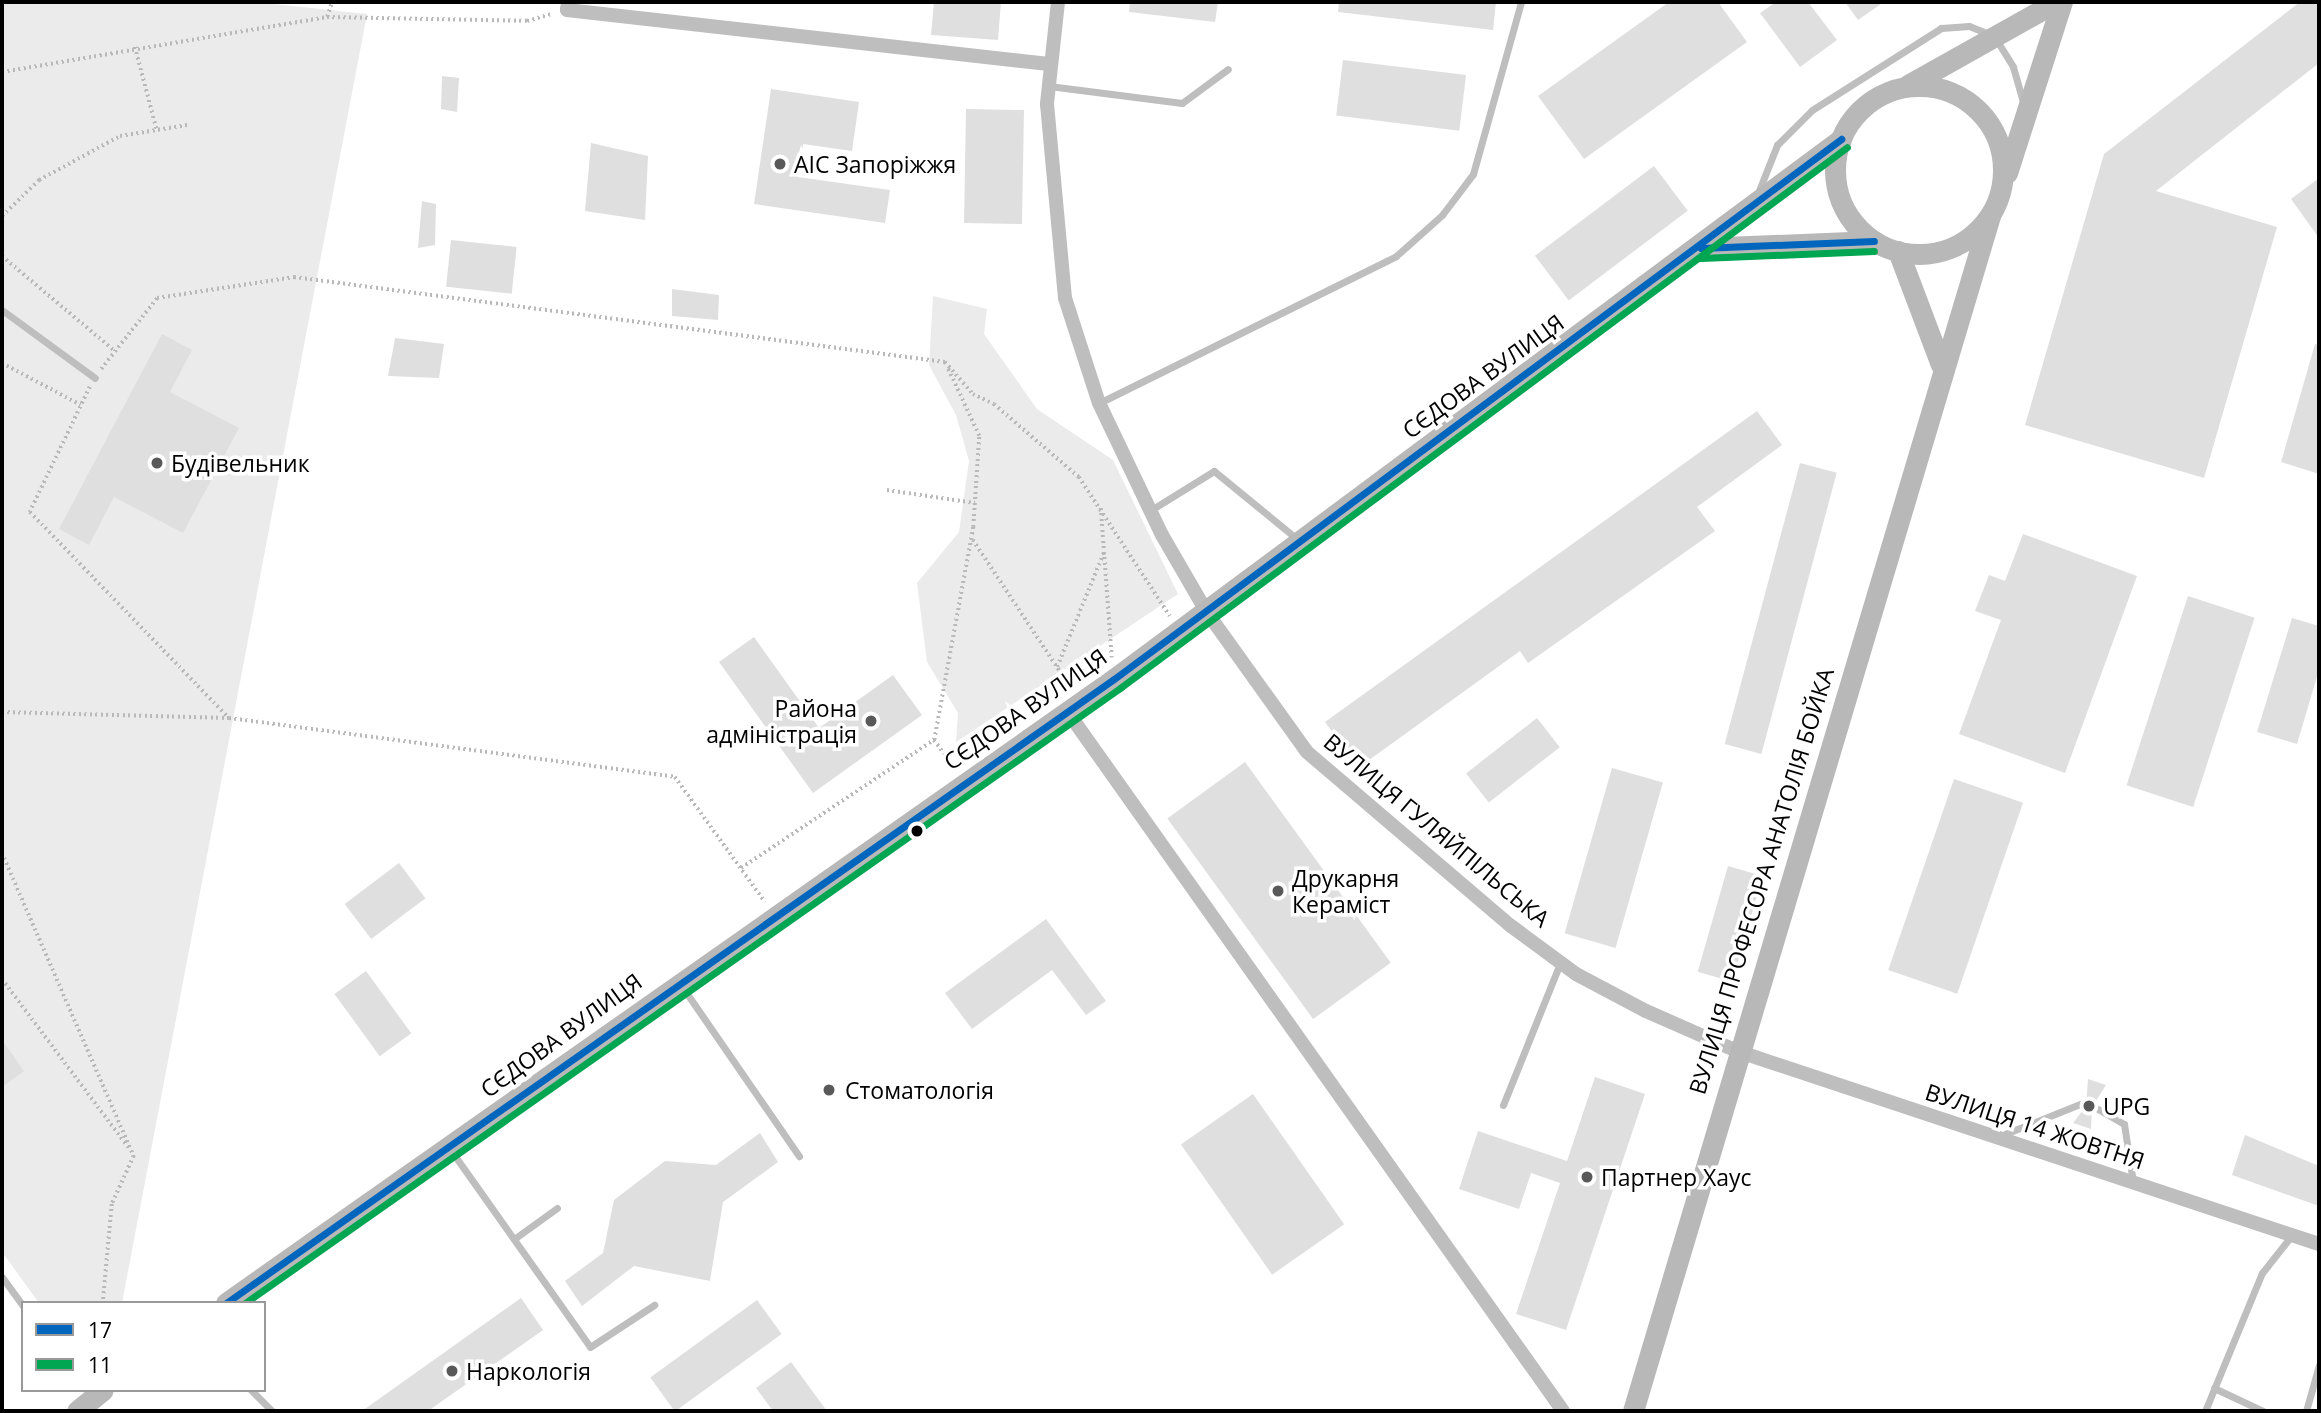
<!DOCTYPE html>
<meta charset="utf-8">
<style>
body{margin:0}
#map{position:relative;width:2321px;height:1413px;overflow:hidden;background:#fff;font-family:"Open Sans",sans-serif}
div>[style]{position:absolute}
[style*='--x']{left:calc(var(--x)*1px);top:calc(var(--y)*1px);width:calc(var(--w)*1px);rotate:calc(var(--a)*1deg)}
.green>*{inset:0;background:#ebebeb}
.building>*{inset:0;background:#dfdfdf;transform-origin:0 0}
.path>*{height:3.5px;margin-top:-1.75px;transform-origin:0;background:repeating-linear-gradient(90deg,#b9b9b9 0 2px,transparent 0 5.5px)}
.lane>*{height:7px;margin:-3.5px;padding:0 3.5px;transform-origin:3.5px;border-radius:3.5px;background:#bebebe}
.street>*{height:14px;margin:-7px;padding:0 7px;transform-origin:7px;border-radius:7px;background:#bebebe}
.secondary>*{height:21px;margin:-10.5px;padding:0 10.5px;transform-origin:10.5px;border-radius:10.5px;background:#b8b8b8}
.secondary>.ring{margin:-10.5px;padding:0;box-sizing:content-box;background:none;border:21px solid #b8b8b8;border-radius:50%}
.bus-1>*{height:7px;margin:-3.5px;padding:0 3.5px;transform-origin:3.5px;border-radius:3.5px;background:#0065bd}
.bus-2>*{height:7px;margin:-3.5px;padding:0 3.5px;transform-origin:3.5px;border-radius:3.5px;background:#00a651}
.dots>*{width:19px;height:19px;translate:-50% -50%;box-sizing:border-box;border:4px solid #fff;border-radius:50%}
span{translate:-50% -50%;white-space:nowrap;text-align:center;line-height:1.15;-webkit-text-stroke:7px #fff;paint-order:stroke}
.poi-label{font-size:23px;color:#000}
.left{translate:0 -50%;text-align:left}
.right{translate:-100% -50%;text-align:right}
.street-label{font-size:23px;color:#000}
.frame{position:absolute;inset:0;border:4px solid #000;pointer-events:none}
.legend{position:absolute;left:21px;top:1301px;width:245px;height:91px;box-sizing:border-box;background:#fff;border:2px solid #999;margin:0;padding:9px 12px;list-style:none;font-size:21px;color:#000}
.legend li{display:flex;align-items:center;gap:14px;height:35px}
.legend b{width:35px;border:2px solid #999}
</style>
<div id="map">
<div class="green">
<div style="clip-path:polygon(2px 2px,255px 2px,367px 14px,122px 1303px,39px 1303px,2px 1252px)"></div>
<div style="clip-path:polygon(933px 296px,987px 309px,984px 334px,1037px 409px,1113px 460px,1178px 594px,956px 742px,958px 713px,927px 662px,917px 583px,959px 532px,969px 461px,956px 415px,929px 365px)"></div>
</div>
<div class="building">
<div style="clip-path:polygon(934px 2px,1001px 2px,998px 40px,931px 35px)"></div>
<div style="clip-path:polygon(1130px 2px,1218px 2px,1215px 22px,1129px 12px)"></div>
<div style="clip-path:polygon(1339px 2px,1496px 2px,1493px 30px,1338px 12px)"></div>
<div style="clip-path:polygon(1669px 2px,1718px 2px,1747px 42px,1584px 159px,1538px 96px)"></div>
<div style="clip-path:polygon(1776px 2px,1808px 2px,1837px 40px,1800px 67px,1760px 13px)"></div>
<div style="clip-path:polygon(1845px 2px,1884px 2px,1858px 20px)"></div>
<div style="clip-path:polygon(2300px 2px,2319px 2px,2319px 63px,2156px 191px,2277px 227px,2204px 478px,2025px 425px,2104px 154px)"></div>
<div style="left:1343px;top:60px;width:124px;height:56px;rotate:7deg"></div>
<div style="clip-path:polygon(442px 76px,459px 78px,457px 112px,441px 109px)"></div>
<div style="clip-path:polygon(771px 89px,859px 102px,852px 151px,803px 144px,798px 177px,890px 190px,885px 223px,754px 204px)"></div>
<div style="left:966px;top:109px;width:58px;height:114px;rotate:1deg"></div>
<div style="clip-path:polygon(591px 143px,648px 156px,645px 220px,585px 211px)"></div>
<div style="left:1654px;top:166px;width:56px;height:149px;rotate:53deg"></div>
<div style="clip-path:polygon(2319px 178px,2319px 238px,2291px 199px)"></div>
<div style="clip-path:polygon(422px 201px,436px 204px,435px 245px,418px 248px)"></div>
<div style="left:451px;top:240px;width:66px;height:47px;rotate:6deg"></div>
<div style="clip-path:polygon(672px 289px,719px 295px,718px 320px,672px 316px)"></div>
<div style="clip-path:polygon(162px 334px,192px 350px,170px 392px,239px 428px,183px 533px,114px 497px,89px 545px,59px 529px)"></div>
<div style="clip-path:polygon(395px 338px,444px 344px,439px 378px,388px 376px)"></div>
<div style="clip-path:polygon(2315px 344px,2319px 345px,2319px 474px,2281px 462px)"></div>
<div style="clip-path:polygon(1757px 411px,1782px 445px,1697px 507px,1715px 531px,1528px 663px,1520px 651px,1358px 768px,1325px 722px)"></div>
<div style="left:1800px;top:463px;width:38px;height:291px;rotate:15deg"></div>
<div style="clip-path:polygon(2023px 534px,2137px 576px,2065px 773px,1959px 734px,2001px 620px,1975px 611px,1989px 575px,2005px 581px)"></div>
<div style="left:2188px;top:596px;width:70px;height:199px;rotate:18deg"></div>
<div style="clip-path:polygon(2292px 618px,2319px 626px,2319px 670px,2297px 744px,2257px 732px)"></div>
<div style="clip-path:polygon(754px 637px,819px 728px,893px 675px,922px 715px,813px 793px,719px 662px)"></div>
<div style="left:1537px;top:718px;width:37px;height:90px;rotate:52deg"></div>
<div style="left:1245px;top:762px;width:248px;height:96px;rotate:54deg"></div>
<div style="left:1612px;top:768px;width:53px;height:172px;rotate:16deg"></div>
<div style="left:1954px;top:779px;width:73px;height:202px;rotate:19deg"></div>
<div style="left:399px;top:863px;width:44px;height:68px;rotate:53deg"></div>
<div style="left:1728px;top:866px;width:36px;height:110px;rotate:16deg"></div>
<div style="clip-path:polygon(1046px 919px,1106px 1001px,1086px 1015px,1052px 970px,972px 1029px,945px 993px)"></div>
<div style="left:366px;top:971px;width:77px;height:39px;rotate:54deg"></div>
<div style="clip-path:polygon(2px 1040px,24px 1071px,2px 1087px)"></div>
<div style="clip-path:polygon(1595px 1077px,1645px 1094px,1566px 1330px,1516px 1314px,1560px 1183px,1531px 1173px,1519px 1209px,1459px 1189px,1478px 1131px,1567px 1161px)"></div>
<div style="clip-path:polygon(2088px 1079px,2106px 1085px,2092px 1107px,2091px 1129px,2073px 1123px,2086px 1106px)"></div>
<div style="left:1253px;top:1094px;width:159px;height:88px;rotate:55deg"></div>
<div style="clip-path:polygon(760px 1133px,778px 1162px,723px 1202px,710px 1281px,634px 1266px,582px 1306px,565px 1281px,603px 1253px,614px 1200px,665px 1161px,716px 1165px)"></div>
<div style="clip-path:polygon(2245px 1135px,2319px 1166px,2319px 1206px,2232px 1175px)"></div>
<div style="clip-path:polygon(521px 1298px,543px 1330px,428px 1411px,362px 1411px)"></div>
<div style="left:757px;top:1300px;width:42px;height:132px;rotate:54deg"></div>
<div style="clip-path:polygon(791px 1362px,827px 1411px,773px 1411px,756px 1388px)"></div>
</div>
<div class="path">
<div style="--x:327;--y:17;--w:200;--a:1.1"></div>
<div style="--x:527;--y:21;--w:26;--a:-16"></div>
<div style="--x:135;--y:47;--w:86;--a:75.2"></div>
<div style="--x:2;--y:72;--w:330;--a:-9.6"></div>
<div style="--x:327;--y:17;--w:16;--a:-72"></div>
<div style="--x:2;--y:216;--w:52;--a:-44.2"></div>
<div style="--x:39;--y:180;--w:92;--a:-28.5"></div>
<div style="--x:120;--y:136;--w:68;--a:-9.3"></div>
<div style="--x:2;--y:256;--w:148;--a:40.1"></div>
<div style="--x:2;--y:363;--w:89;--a:28"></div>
<div style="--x:101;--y:369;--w:90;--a:-51.7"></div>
<div style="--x:157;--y:298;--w:139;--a:-8.7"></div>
<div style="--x:294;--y:277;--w:657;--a:7.44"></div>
<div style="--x:945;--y:362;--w:43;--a:48.8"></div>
<div style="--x:973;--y:394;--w:23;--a:25"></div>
<div style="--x:994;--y:404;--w:112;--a:40.7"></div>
<div style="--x:1079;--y:477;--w:166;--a:56.8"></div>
<div style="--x:90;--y:387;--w:139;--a:115.6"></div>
<div style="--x:30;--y:512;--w:286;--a:46"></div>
<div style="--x:887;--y:490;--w:89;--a:8.4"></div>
<div style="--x:1101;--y:508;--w:150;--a:85.8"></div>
<div style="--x:973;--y:540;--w:178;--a:56.5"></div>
<div style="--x:1057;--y:667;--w:124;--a:-67.8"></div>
<div style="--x:2;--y:712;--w:227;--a:1.5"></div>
<div style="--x:229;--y:718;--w:450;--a:7.5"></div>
<div style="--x:675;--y:777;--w:154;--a:54.2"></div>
<div style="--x:934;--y:740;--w:36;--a:53"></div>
<div style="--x:2;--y:853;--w:331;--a:66.5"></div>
<div style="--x:134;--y:1156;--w:53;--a:114.6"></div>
<div style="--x:112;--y:1204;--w:99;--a:95.2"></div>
<div style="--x:741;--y:868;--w:232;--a:-33.6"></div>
<div style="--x:934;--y:740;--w:217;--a:-79.6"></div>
<div style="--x:973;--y:527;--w:91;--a:-86.2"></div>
<div style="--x:979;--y:436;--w:76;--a:-114.9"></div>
<div style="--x:2;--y:979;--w:211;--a:53.1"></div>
</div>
<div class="lane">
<div style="--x:1049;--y:86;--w:134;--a:7.3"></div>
<div style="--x:1182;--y:103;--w:57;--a:-36.5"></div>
<div style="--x:1758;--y:193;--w:52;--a:-68.4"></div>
<div style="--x:1777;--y:145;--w:49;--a:-45"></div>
<div style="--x:1812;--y:110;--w:153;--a:-32.4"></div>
<div style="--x:1941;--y:28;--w:28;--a:-4"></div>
<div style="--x:1969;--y:26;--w:27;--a:22"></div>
<div style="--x:1994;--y:36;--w:36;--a:58"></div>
<div style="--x:2013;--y:67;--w:37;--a:74"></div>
<div style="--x:2;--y:310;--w:115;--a:36.2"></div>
<div style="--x:1099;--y:403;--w:331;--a:-26.3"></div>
<div style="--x:1396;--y:256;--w:62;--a:-41.7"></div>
<div style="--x:1442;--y:215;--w:51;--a:-52.9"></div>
<div style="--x:1473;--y:174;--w:179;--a:-74.4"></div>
<div style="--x:1151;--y:510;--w:74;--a:-31.8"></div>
<div style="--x:1214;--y:471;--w:106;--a:39.3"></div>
<div style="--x:681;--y:985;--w:208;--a:55.4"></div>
<div style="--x:1503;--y:1105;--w:153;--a:-68.1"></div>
<div style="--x:2098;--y:1109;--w:30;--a:30"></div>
<div style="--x:2124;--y:1124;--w:59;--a:81.2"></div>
<div style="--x:2000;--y:1136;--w:86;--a:-21.8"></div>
<div style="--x:450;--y:1149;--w:242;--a:54.7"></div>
<div style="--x:590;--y:1347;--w:77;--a:-33.3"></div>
<div style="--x:514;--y:1239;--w:53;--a:-35.8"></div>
<div style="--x:2;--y:1277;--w:36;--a:54"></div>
<div style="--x:2214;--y:1388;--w:54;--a:25.1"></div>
<div style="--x:251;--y:1390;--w:30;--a:45"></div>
<div style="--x:2205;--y:1411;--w:149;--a:-67.6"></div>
<div style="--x:2262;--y:1273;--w:48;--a:-51.7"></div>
<div style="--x:2306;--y:1411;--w:48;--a:-74.2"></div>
</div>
<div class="street">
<div style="--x:568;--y:2;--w:8;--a:97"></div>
<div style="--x:567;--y:10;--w:487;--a:6.4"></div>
<div style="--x:1058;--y:2;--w:103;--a:96.2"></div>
<div style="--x:1047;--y:104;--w:195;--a:84.7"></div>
<div style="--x:1065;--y:298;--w:110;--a:72.1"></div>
<div style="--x:1099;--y:403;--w:146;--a:64.5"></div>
<div style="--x:1162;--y:535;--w:88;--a:59.9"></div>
<div style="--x:1206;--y:611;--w:173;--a:54.4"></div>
<div style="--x:1307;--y:752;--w:268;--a:40.5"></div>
<div style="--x:1511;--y:926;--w:81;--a:36.4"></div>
<div style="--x:1576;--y:974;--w:79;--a:27.9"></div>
<div style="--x:1646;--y:1011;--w:99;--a:23.7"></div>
<div style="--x:1737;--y:1051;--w:613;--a:18.35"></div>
<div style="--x:1067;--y:711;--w:858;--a:54.68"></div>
</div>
<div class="secondary">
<div style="--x:1908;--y:85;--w:170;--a:-29.3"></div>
<div class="ring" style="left:1835px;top:86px;width:147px;height:147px"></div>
<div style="--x:2007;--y:173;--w:180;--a:-72.2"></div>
<div style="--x:1701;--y:248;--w:173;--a:-2.3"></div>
<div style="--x:1898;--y:251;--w:122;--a:69.3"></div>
<div style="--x:226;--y:1303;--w:1085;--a:-35.1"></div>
<div style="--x:1114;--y:679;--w:906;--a:-36.6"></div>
<div style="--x:77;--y:1411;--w:33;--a:-39"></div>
<div style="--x:1633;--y:1411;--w:1247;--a:-73.37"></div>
</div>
<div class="bus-1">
<div style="--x:1701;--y:248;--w:173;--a:-2.3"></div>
<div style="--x:226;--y:1303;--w:1085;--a:-35.1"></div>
<div style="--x:1114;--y:679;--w:906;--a:-36.6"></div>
</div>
<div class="bus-2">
<div style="--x:1701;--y:258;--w:173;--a:-2.3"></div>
<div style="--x:245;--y:1303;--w:1070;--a:-35.1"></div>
<div style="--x:1120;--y:688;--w:906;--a:-36.65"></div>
</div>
<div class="dots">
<div style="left:780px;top:164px;background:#595959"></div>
<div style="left:157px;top:463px;background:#595959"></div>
<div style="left:871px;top:721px;background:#595959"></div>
<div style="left:917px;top:831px;background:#000"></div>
<div style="left:1278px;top:891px;background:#595959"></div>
<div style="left:829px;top:1090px;background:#595959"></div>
<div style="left:2089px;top:1106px;background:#595959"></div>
<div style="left:1587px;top:1177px;background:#595959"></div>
<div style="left:452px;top:1371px;background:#595959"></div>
</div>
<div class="poi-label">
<span class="left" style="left:794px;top:164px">АІС Запоріжжя</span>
<span class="left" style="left:171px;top:463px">Будівельник</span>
<span class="right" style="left:857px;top:721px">Района<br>адміністрація</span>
<span class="left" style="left:1292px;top:891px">Друкарня<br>Кераміст</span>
<span class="left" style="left:845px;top:1090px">Стоматологія</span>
<span class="left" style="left:2103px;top:1106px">UPG</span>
<span class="left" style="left:1601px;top:1177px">Партнер Хаус</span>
<span class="left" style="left:466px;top:1371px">Наркологія</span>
</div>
<div class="street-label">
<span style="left:1483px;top:376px;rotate:-36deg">СЄДОВА ВУЛИЦЯ</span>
<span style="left:1025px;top:709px;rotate:-35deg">СЄДОВА ВУЛИЦЯ</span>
<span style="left:1437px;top:830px;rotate:40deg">ВУЛИЦЯ ГУЛЯЙПІЛЬСЬКА</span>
<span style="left:1761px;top:881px;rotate:-73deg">ВУЛИЦЯ ПРОФЕСОРА АНАТОЛІЯ БОЙКА</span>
<span style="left:561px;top:1035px;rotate:-36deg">СЄДОВА ВУЛИЦЯ</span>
<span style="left:2035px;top:1126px;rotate:18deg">ВУЛИЦЯ 14 ЖОВТНЯ</span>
</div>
<div class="frame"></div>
<ul class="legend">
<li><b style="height:9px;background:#0065bd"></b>17</li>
<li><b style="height:9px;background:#00a651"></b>11</li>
</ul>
</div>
